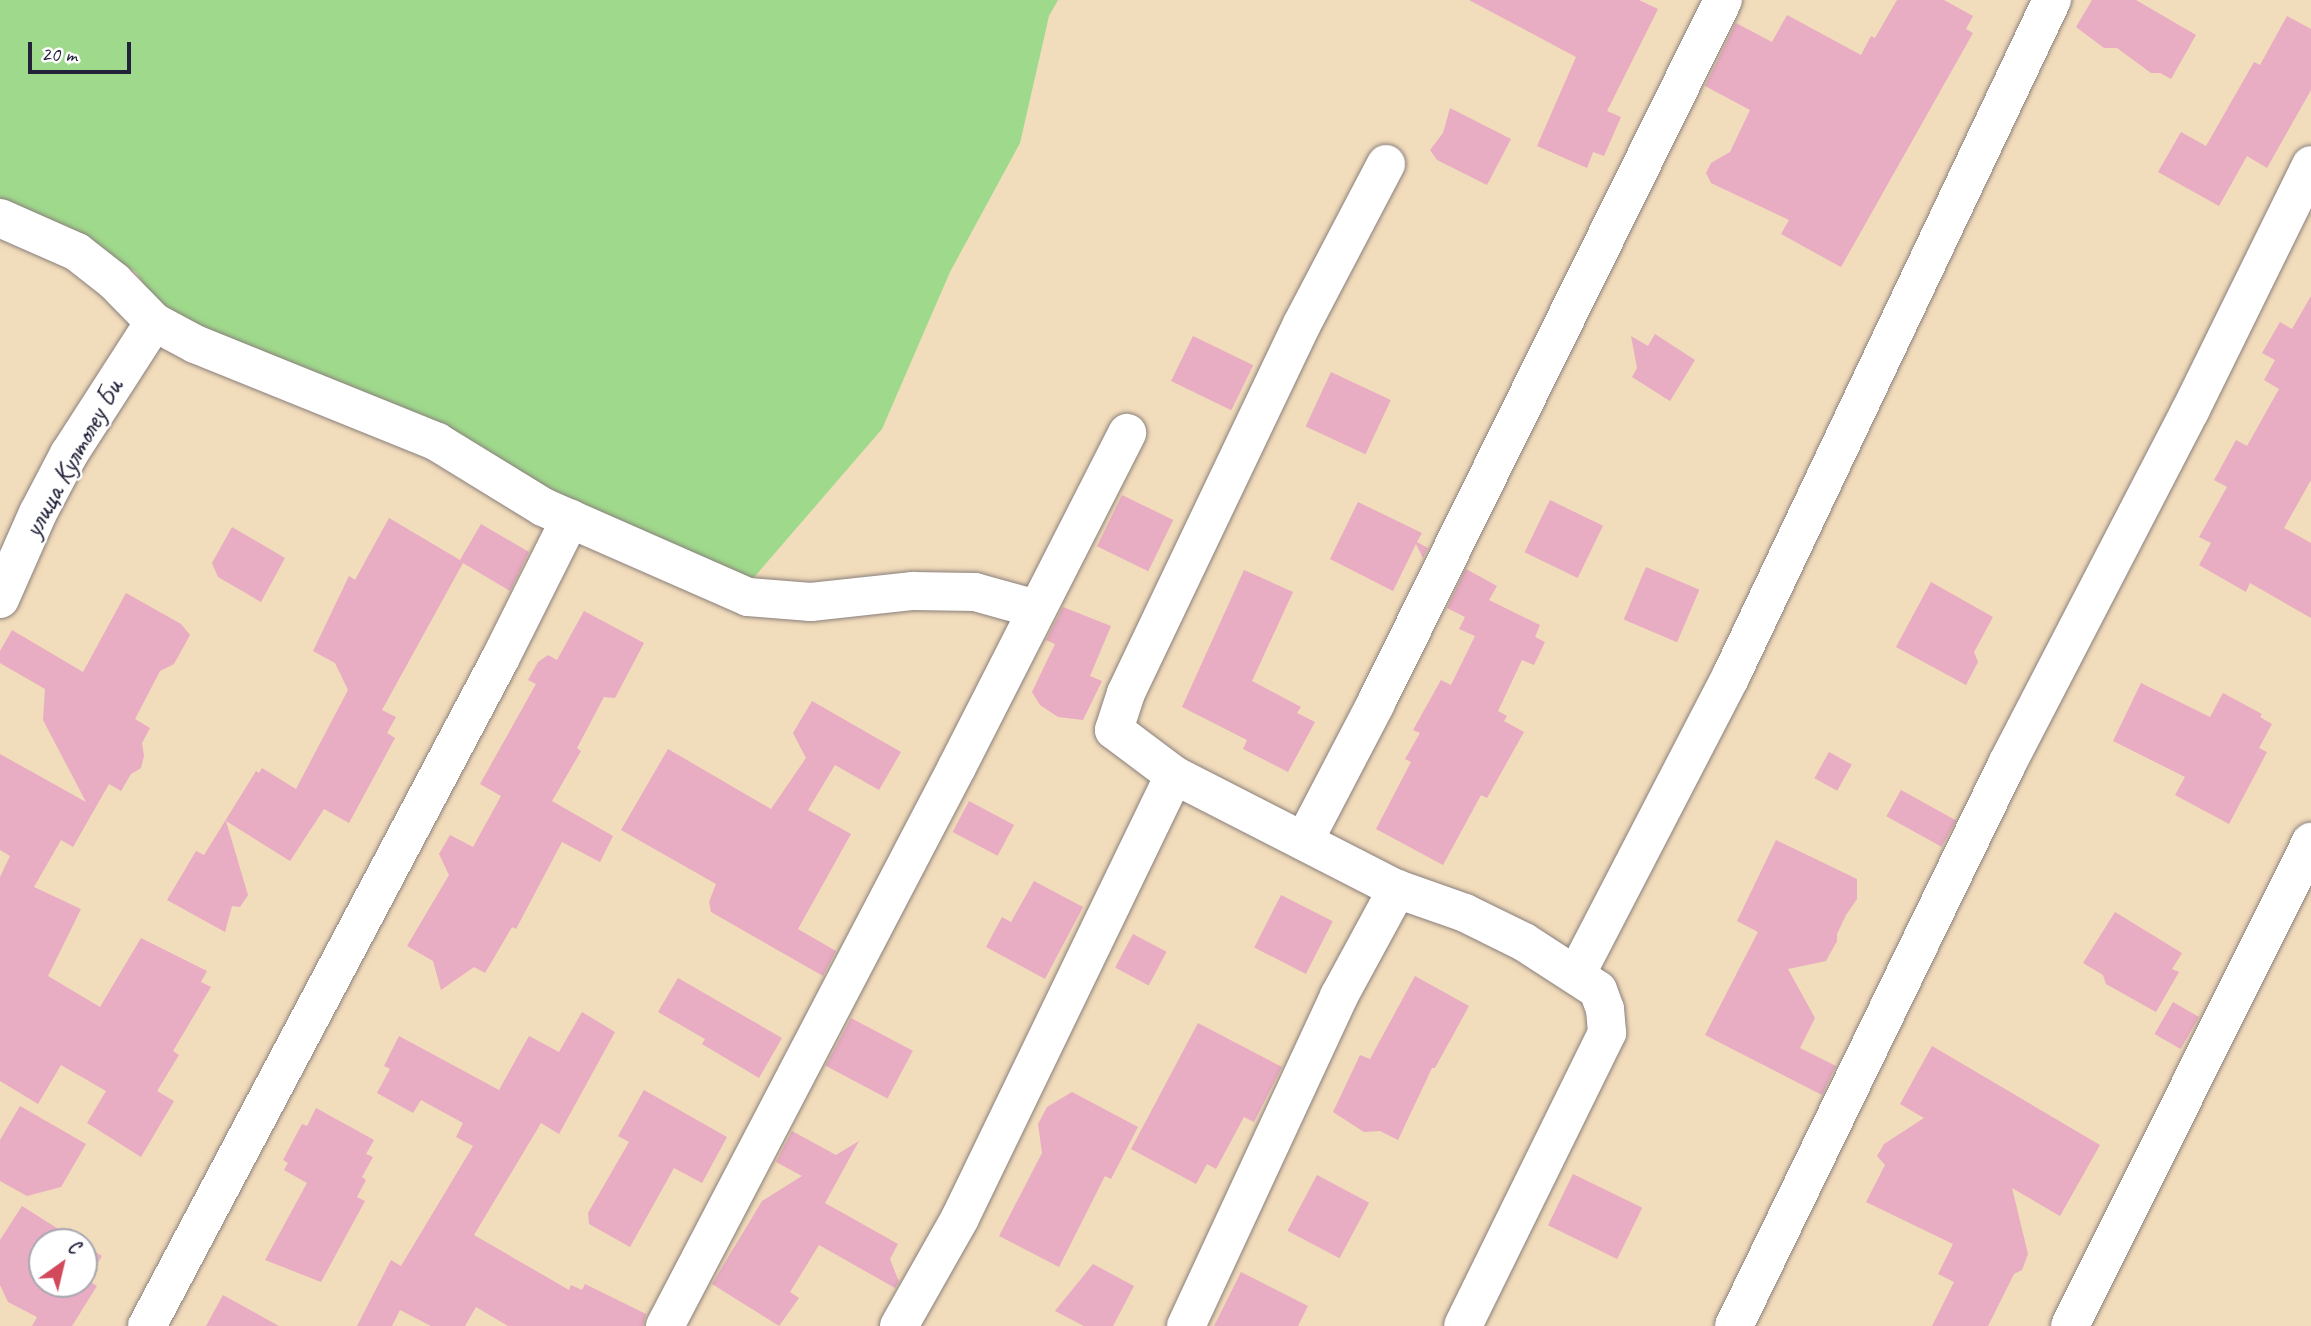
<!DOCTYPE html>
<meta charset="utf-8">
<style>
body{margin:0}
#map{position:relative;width:2311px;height:1326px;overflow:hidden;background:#f1dcbb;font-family:Caveat,sans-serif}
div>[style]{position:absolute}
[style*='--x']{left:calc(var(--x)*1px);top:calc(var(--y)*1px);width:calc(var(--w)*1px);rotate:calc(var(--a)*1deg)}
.green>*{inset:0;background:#9fd98c}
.building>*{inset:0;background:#e8acc3;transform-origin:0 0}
.roads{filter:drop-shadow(0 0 2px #8a7f7b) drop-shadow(0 0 2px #8a7f7b)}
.minor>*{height:38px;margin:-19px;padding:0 19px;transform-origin:19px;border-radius:19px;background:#fff}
span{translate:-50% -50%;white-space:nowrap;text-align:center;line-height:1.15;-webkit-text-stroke:5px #fff;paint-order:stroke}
.street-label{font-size:28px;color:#22223b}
.north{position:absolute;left:28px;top:1228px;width:70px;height:70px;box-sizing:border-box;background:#fff;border:2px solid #a7a7b1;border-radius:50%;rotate:34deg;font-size:19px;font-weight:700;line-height:28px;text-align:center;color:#22223b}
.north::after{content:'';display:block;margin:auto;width:24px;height:32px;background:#d1495b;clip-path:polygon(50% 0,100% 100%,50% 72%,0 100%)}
.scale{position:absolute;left:28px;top:42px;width:103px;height:32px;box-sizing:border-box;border:4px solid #22223b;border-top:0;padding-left:9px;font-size:21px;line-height:24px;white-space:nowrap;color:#22223b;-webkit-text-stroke:5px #fff;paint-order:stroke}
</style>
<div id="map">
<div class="green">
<div style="clip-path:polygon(0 0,1058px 0,1049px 16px,1020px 143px,950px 272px,882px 429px,750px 582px,171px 326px,136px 272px,55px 224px,0 208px)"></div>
</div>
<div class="building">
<div style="clip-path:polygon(1469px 0,1639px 0,1658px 9px,1607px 111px,1621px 117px,1604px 156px,1593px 152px,1587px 168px,1537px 146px,1576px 57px)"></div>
<div style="clip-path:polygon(1897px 0,1944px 0,1973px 16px,1966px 29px,1973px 33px,1841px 267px,1781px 234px,1789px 220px,1711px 183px,1706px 173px,1711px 163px,1730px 152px,1750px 110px,1705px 86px,1736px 23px,1772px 42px,1787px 15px,1861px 55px,1871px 36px,1875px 38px)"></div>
<div style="clip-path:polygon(2092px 0,2136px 0,2196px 35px,2171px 79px,2160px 73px,2151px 73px,2117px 48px,2104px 48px,2076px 27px)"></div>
<div style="clip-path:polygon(2287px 16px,2311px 29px,2311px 90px,2267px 168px,2247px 156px,2219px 206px,2158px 172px,2181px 132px,2206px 146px,2254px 62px,2260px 65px)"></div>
<div style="clip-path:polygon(1450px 108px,1511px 139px,1487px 185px,1437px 160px,1430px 150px,1443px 133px)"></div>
<div style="clip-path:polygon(2311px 296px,2311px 480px,2284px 528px,2311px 543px,2311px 618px,2250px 583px,2246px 592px,2199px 565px,2211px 543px,2199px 537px,2227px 487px,2214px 480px,2236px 440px,2247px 446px,2279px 389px,2264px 380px,2275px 360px,2262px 353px,2280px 322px,2292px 329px)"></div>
<div style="clip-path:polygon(1655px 334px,1695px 360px,1670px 401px,1632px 377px,1637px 368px,1631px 336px,1648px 346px)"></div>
<div style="left:1193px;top:336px;width:67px;height:50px;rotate:26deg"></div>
<div style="left:1331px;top:372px;width:66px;height:60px;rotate:25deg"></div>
<div style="left:1122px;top:495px;width:57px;height:57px;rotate:26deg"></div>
<div style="left:1550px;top:500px;width:59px;height:58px;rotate:26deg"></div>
<div style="clip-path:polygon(1358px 502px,1422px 533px,1417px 542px,1428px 548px,1423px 558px,1416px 544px,1393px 591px,1330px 559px)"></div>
<div style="clip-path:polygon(389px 518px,460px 560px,481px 524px,529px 552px,510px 591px,463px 563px,382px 710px,396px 717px,387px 733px,395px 738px,349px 823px,324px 809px,290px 861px,226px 821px,248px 895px,240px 907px,232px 906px,225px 932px,167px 900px,196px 851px,204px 855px,256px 771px,259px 773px,262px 768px,296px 789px,348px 690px,335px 663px,313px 651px,349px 576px,355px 580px)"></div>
<div style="clip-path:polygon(232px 527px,285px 558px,261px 602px,218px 577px,212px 563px)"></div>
<div style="left:1646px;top:567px;width:58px;height:57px;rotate:23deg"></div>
<div style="clip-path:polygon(1466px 569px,1497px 586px,1489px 600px,1540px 625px,1535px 637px,1545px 642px,1534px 665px,1522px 660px,1498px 711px,1507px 716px,1504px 721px,1524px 732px,1487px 798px,1481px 795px,1443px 865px,1376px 829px,1411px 762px,1405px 759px,1420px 733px,1413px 730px,1441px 680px,1451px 685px,1475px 636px,1459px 629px,1465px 617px,1447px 608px)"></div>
<div style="clip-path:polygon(1244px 570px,1293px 592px,1252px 681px,1301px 707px,1297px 713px,1315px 722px,1288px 772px,1243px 749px,1247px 740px,1182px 707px)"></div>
<div style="clip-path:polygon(1931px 582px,1993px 617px,1974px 652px,1978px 662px,1966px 685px,1896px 647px)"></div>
<div style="clip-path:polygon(126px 593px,181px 624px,190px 635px,174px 664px,160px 671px,135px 719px,150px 728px,142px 743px,144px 756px,141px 768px,131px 774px,121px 791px,109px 784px,73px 847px,61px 840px,34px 887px,81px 909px,48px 976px,100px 1007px,141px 938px,207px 971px,201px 982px,211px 987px,173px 1051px,179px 1055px,157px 1091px,174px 1101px,141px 1157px,87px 1123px,106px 1091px,61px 1065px,38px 1104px,0 1081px,0 877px,10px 856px,0 850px,0 754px,86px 802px,43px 720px,45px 689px,0 663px,0 651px,12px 630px,83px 672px)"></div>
<div style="clip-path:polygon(1063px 607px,1111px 626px,1090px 676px,1102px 681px,1083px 720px,1058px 717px,1040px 705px,1032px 692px,1055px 644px,1046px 640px)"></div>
<div style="clip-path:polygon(584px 611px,644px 643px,615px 698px,604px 697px,577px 748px,581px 751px,552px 801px,613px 836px,600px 862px,562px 842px,516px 929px,512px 927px,485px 973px,474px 967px,441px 990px,433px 961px,407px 946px,449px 875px,439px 854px,450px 835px,473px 847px,501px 796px,480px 784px,536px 684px,528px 680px,538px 662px,548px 655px,557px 660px)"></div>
<div style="clip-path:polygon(2141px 683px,2210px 717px,2223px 693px,2262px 714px,2260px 717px,2272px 724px,2259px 748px,2267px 752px,2229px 824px,2175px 795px,2185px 777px,2113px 741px)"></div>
<div style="clip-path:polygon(812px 701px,901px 752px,879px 790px,835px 765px,808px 810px,851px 834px,798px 929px,836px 951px,823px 976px,711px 912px,709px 902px,716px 884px,621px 830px,668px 749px,771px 809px,806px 758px,793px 733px)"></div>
<div style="left:1829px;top:752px;width:26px;height:30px;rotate:29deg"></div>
<div style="left:1901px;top:790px;width:63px;height:30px;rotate:29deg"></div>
<div style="left:969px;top:801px;width:51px;height:35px;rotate:28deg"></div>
<div style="clip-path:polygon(1776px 840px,1857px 879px,1857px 899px,1846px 915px,1837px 934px,1837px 941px,1826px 961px,1788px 969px,1815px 1018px,1800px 1048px,1836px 1066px,1822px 1095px,1705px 1035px,1758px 932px,1737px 921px)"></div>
<div style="clip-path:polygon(1034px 881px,1083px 907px,1045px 979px,986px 947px,1002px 917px,1011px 922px)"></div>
<div style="left:1281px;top:895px;width:58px;height:59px;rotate:27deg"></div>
<div style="clip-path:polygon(2115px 912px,2182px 953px,2172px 969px,2179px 972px,2156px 1012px,2106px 984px,2103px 975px,2083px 963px)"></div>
<div style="left:1133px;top:934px;width:38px;height:38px;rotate:28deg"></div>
<div style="clip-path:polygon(1415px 976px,1469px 1006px,1435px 1068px,1432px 1068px,1398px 1140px,1380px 1131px,1364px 1132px,1333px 1112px,1360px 1055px,1370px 1059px)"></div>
<div style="clip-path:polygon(678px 978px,782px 1038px,759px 1078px,702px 1044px,705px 1039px,658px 1012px)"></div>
<div style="left:2173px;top:1002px;width:30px;height:37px;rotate:30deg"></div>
<div style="clip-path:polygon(582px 1012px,615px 1032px,559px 1134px,541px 1123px,474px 1235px,569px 1290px,571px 1285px,582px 1290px,585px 1284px,646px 1314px,643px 1326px,508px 1326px,476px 1307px,465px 1326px,431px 1326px,400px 1310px,392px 1326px,357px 1326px,391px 1260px,401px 1266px,473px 1146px,456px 1137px,463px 1123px,421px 1100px,413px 1113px,377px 1093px,390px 1069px,384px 1066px,399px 1036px,499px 1090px,529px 1036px,559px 1052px)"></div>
<div style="left:851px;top:1018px;width:70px;height:54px;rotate:28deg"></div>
<div style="clip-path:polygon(1198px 1023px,1282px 1067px,1254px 1122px,1244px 1117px,1216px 1169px,1207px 1164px,1196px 1184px,1131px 1149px)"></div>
<div style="clip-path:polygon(1932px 1046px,2100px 1145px,2060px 1216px,2012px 1188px,2028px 1254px,2022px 1270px,2014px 1274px,1988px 1326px,1932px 1326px,1954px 1282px,1938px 1274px,1953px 1244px,1866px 1202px,1885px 1165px,1877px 1156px,1884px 1144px,1924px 1118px,1900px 1104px)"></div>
<div style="clip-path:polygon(644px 1090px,727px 1137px,702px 1183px,674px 1168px,630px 1247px,589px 1224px,588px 1213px,629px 1142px,618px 1136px)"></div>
<div style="clip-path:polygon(1072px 1092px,1138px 1127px,1111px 1179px,1105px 1176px,1059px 1267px,999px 1236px,1042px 1153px,1038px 1124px,1047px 1107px)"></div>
<div style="clip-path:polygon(20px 1106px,86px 1144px,61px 1187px,27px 1196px,0 1181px,0 1140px)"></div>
<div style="clip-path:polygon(316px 1108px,374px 1140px,366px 1154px,373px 1157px,362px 1177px,366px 1180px,357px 1197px,365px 1201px,321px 1282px,265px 1260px,307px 1183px,284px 1170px,288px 1163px,283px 1160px,302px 1124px,307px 1126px)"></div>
<div style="clip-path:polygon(792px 1131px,836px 1155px,859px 1141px,825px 1203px,898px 1244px,890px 1259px,899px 1282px,895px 1288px,819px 1245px,790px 1292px,799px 1298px,779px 1326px,712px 1284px,762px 1201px,802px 1176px,776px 1162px)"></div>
<div style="left:1573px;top:1174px;width:77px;height:57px;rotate:26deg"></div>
<div style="left:1317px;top:1175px;width:59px;height:63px;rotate:28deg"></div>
<div style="clip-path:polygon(22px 1206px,79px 1242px,42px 1242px,42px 1284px,84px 1284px,84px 1245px,102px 1256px,87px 1280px,97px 1286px,72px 1326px,32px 1326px,37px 1317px,8px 1302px,0 1285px,0 1240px)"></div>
<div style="clip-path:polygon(1093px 1264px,1134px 1286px,1113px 1326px,1084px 1326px,1055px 1311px)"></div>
<div style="clip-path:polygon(1241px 1272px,1308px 1306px,1298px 1326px,1214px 1326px)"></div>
<div style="clip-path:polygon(223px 1295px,279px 1326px,206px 1326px)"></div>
</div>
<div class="roads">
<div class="minor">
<div style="--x:1386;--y:164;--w:181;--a:117.7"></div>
<div style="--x:1302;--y:324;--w:409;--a:115.5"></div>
<div style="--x:1126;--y:693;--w:39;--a:108"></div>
<div style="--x:1114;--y:730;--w:75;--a:36.9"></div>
<div style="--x:1174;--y:775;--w:250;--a:27.1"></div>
<div style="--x:1397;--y:889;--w:72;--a:19.4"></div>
<div style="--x:1465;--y:913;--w:66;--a:26.2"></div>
<div style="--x:1524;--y:942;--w:88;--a:33"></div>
<div style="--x:1598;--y:990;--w:20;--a:70"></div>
<div style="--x:1605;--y:1009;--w:24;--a:85"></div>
<div style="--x:1607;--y:1033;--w:326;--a:116.2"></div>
<div style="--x:0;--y:218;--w:84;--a:23.8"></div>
<div style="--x:77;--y:252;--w:47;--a:38.1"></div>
<div style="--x:114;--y:281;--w:57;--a:45.7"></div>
<div style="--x:154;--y:322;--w:47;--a:28.2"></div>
<div style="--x:195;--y:344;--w:261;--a:22"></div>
<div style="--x:437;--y:442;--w:124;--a:31.5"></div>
<div style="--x:543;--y:507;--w:224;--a:23.7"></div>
<div style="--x:748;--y:597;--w:63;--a:4.5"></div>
<div style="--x:811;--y:602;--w:103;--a:-6.2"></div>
<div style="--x:913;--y:591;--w:62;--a:0.9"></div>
<div style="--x:975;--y:592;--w:63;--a:15.6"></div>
<div style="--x:0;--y:599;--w:94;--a:-66.2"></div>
<div style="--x:38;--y:513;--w:67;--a:-62.3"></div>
<div style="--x:69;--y:454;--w:157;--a:-57.2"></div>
<div style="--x:1304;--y:841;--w:156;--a:-62.4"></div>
<div style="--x:1376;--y:703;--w:784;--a:-63.73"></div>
<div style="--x:1576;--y:975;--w:335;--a:-62.6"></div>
<div style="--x:1730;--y:678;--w:751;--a:-64.6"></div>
<div style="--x:147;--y:1326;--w:755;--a:-62.11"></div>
<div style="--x:500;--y:659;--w:157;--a:-63.4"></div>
<div style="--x:665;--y:1326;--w:631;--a:-62.42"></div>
<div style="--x:957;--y:767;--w:375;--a:-63"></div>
<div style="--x:899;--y:1326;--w:124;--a:-60.5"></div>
<div style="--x:960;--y:1218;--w:492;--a:-64.2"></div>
<div style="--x:1186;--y:1326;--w:364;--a:-65.1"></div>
<div style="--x:1339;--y:996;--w:122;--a:-61.5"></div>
<div style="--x:1734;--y:1326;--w:625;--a:-64.09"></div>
<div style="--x:2007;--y:764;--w:398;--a:-62.6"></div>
<div style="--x:2190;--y:411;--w:274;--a:-63.8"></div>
<div style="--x:2070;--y:1326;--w:541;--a:-63.53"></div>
</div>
</div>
<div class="street-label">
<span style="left:73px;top:458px;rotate:-61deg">улица Култолеу Би</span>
</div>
<div class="north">С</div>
<div class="scale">20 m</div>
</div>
